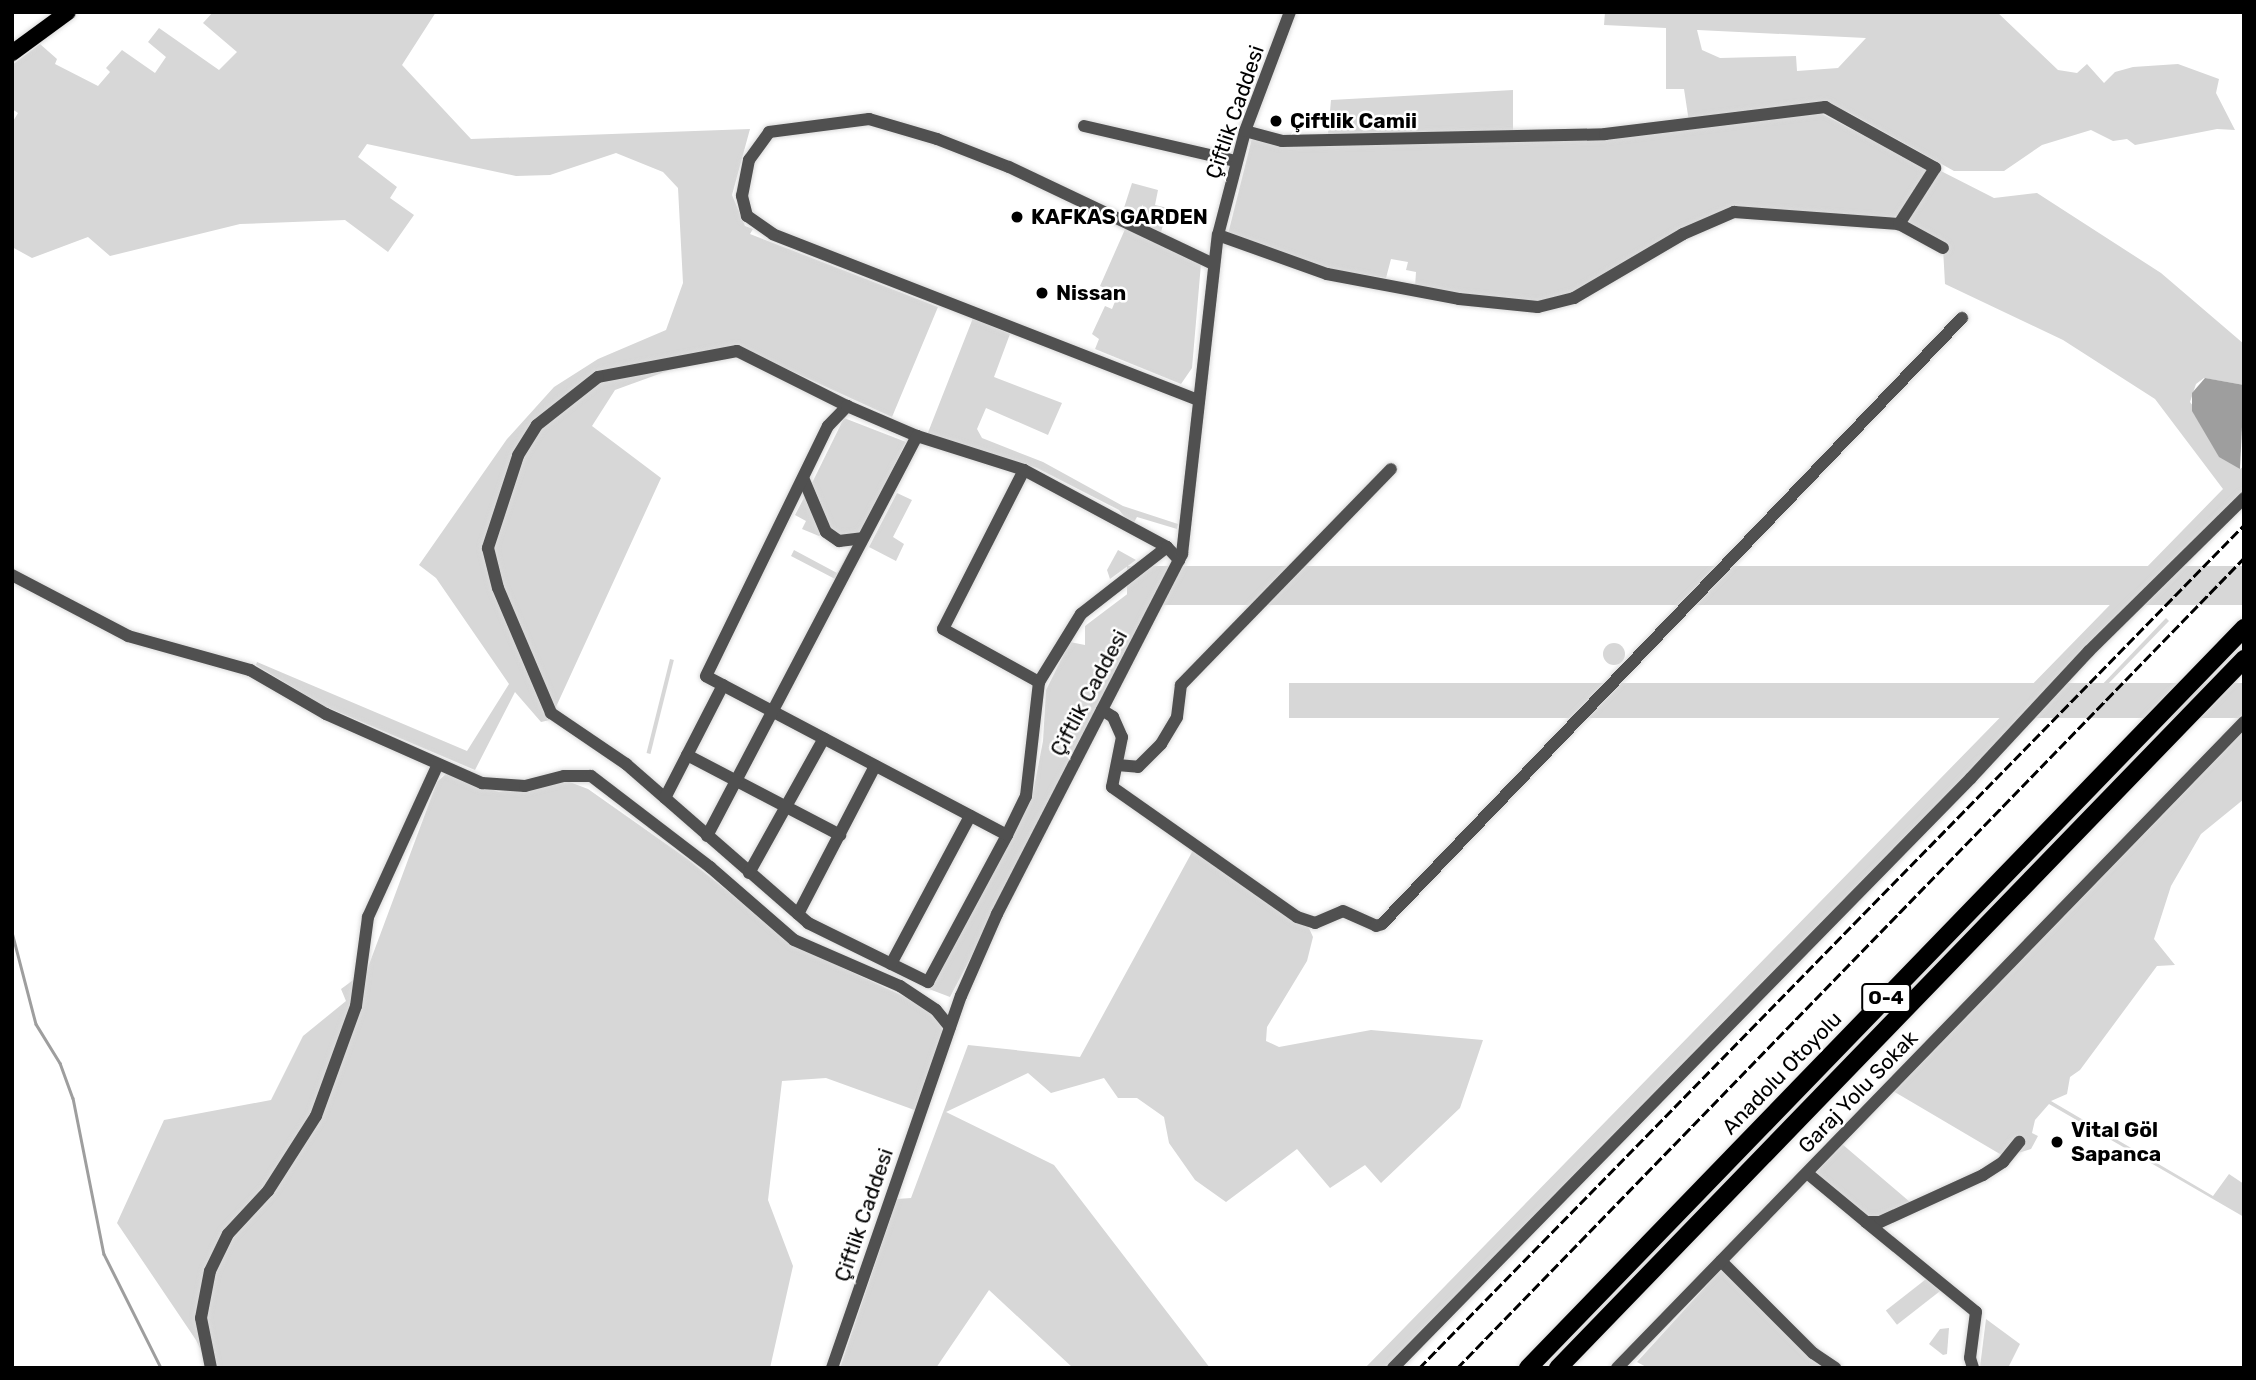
<!DOCTYPE html>
<meta charset="utf-8">
<style>
body{margin:0}
#map{position:relative;width:2256px;height:1380px;overflow:hidden;background:#fff;font-family:Rubik,sans-serif}
div>[style]{position:absolute}
[style*='--x']{left:calc(var(--x)*1px);top:calc(var(--y)*1px);width:calc(var(--w)*1px);rotate:calc(var(--a)*1deg)}
.green>*{inset:0;background:#d7d7d7;transform-origin:0 0}
.round{border-radius:50%}
.water>*{inset:0;background:#9e9e9e}
.stream>*{height:2.5px;margin:-1.25px;padding:0 1.25px;transform-origin:1.25px;border-radius:1.25px;background:#9e9e9e}
.roads{filter:drop-shadow(0 0 2px #dbdbdb) drop-shadow(0 0 2px #dbdbdb)}
.minor>*{height:12px;margin:-6px;padding:0 6px;transform-origin:6px;border-radius:6px;background:#505050}
.major>*{height:16px;margin:-8px;padding:0 8px;transform-origin:8px;border-radius:8px;background:#000}
.highway>*{height:18px;margin:-9px;padding:0 9px;transform-origin:9px;border-radius:9px;background:#000}
.rail>*{height:2.5px;margin-top:-1.25px;transform-origin:0;background:repeating-linear-gradient(90deg,#000 0 10px,transparent 0 13.5px)}
.dots>*{width:19px;height:19px;translate:-50% -50%;box-sizing:border-box;border:4px solid #fff;border-radius:50%}
span{translate:-50% -50%;white-space:nowrap;text-align:center;line-height:1.15;-webkit-text-stroke:5px #fff;paint-order:stroke}
.shield-label span{padding:2px 5px;background:#fff;border:2px solid;border-radius:5px;-webkit-text-stroke-width:0}
.shield-label{font-size:19px;color:#000;font-weight:700}
.street-label{font-size:21px;color:#000}
.poi-label{font-size:21px;color:#000;font-weight:700}
.left{translate:0 -50%;text-align:left}
.frame{position:absolute;inset:0;border:14px solid #000;pointer-events:none}
</style>
<div id="map">
<div class="green">
<div style="clip-path:polygon(213px 12px,436px 12px,402px 65px,471px 139px,750px 129px,732px 195px,745px 226px,753px 229px,750px 234px,938px 307px,892px 417px,752px 353px,730px 348px,615px 390px,592px 426px,661px 478px,550px 720px,541px 722px,515px 692px,475px 770px,322px 705px,256px 665px,257px 662px,467px 751px,509px 684px,436px 578px,419px 565px,507px 439px,554px 387px,598px 359px,666px 330px,683px 283px,678px 188px,663px 172px,616px 153px,550px 175px,516px 176px,367px 144px,358px 157px,397px 187px,390px 198px,414px 215px,388px 252px,345px 220px,240px 224px,110px 256px,88px 237px,32px 258px,12px 247px,12px 123px,18px 113px,12px 109px,12px 65px,40px 44px,57px 59px,55px 64px,98px 86px,110px 72px,106px 68px,122px 50px,155px 73px,166px 57px,148px 42px,159px 28px,219px 70px,237px 52px,203px 23px)"></div>
<div style="clip-path:polygon(evenodd,1605px 12px,1997px 12px,2058px 70px,2077px 73px,2087px 64px,2104px 83px,2115px 72px,2133px 67px,2178px 64px,2219px 79px,2216px 93px,2235px 130px,2217px 129px,2135px 145px,2127px 139px,2113px 141px,2091px 130px,2042px 145px,2004px 171px,1954px 171px,1850px 113px,1820px 102px,1689px 122px,1684px 89px,1666px 89px,1666px 28px,1604px 25px,1605px 12px,1697px 30px,1698px 30px,1866px 38px,1838px 68px,1797px 71px,1796px 56px,1720px 58px,1702px 50px,1697px 30px)"></div>
<div style="clip-path:polygon(1513px 90px,1513px 131px,1328px 134px,1331px 100px)"></div>
<div style="clip-path:polygon(1818px 112px,1929px 169px,1900px 215px,1883px 220px,1736px 208px,1588px 287px,1542px 304px,1415px 287px,1416px 272px,1406px 270px,1408px 262px,1391px 259px,1386px 278px,1329px 269px,1228px 234px,1252px 138px,1595px 140px)"></div>
<div style="clip-path:polygon(1935px 168px,1994px 198px,2037px 193px,2161px 273px,2244px 344px,2244px 385px,2204px 378px,2196px 384px,2190px 402px,2240px 469px,2244px 466px,2244px 494px,1388px 1368px,1365px 1368px,2223px 489px,2155px 399px,2063px 340px,1945px 284px,1943px 248px,1899px 224px)"></div>
<div style="clip-path:polygon(1132px 183px,1158px 190px,1155px 205px,1168px 208px,1161px 232px,1122px 214px)"></div>
<div style="clip-path:polygon(1126px 227px,1201px 264px,1192px 368px,1181px 384px,1095px 349px,1099px 339px,1092px 334px,1105px 306px,1112px 309px,1118px 294px,1100px 286px)"></div>
<div style="clip-path:polygon(973px 318px,1010px 334px,994px 377px,1062px 403px,1048px 435px,986px 408px,977px 429px,982px 438px,1043px 462px,1123px 506px,1178px 524px,1177px 529px,1137px 517px,1132px 526px,1119px 510px,1037px 468px,927px 435px)"></div>
<div style="clip-path:polygon(844px 418px,906px 442px,862px 531px,851px 536px,833px 534px,812px 483px)"></div>
<div style="clip-path:polygon(897px 493px,912px 500px,893px 537px,904px 544px,896px 561px,869px 547px)"></div>
<div style="clip-path:polygon(806px 494px,823px 534px,819px 536px,802px 529px,806px 521px,795px 515px)"></div>
<div style="clip-path:polygon(853px 544px,856px 545px,837px 580px,791px 556px,794px 550px,837px 573px)"></div>
<div style="clip-path:polygon(1118px 550px,1136px 560px,1110px 579px,1107px 570px)"></div>
<div style="left:2244px;top:566px;width:39px;height:1117px;rotate:90deg"></div>
<div style="clip-path:polygon(1145px 586px,1163px 591px,950px 997px,929px 989px,1032px 798px,1043px 741px,1046px 690px,1070px 642px,1085px 645px,1085px 626px,1130px 592px)"></div>
<div style="clip-path:polygon(2166px 618px,2169px 621px,2076px 717px,2073px 715px)"></div>
<div class="round" style="left:1603px;top:643px;width:22px;height:22px"></div>
<div style="left:670px;top:659px;width:4px;height:97px;rotate:14deg"></div>
<div style="left:2244px;top:683px;width:35px;height:955px;rotate:90deg"></div>
<div style="clip-path:polygon(2244px 728px,2244px 799px,2201px 834px,2171px 886px,2154px 939px,2175px 965px,2157px 966px,2080px 1070px,2070px 1077px,2067px 1094px,2051px 1101px,2213px 1196px,2229px 1174px,2244px 1184px,2244px 1217px,2049px 1104px,2035px 1120px,2032px 1133px,2038px 1136px,2031px 1149px,2005px 1157px,1893px 1091px)"></div>
<div style="clip-path:polygon(447px 773px,499px 792px,567px 781px,588px 789px,686px 858px,798px 947px,905px 997px,931px 1012px,941px 1023px,943px 1035px,920px 1112px,826px 1078px,782px 1081px,768px 1200px,793px 1266px,770px 1368px,209px 1368px,196px 1340px,117px 1223px,164px 1120px,271px 1100px,303px 1036px,346px 1001px,341px 989px,367px 970px,437px 782px)"></div>
<div style="clip-path:polygon(1197px 843px,1304px 917px,1313px 937px,1307px 961px,1267px 1027px,1266px 1041px,1279px 1047px,1371px 1030px,1483px 1040px,1460px 1108px,1381px 1183px,1365px 1165px,1330px 1188px,1297px 1149px,1226px 1202px,1195px 1180px,1169px 1143px,1164px 1117px,1137px 1098px,1118px 1098px,1104px 1078px,1051px 1093px,1028px 1073px,946px 1112px,1054px 1165px,1210px 1368px,1073px 1368px,989px 1290px,936px 1368px,840px 1368px,897px 1199px,911px 1198px,968px 1045px,1080px 1057px)"></div>
<div style="clip-path:polygon(1842px 1144px,1910px 1202px,2000px 1161px,1885px 1219px,1870px 1219px,1817px 1176px,1816px 1170px)"></div>
<div style="clip-path:polygon(1727px 1263px,1832px 1361px,1845px 1368px,1648px 1368px,1637px 1362px)"></div>
<div style="left:1930px;top:1276px;width:18px;height:56px;rotate:52deg"></div>
<div style="clip-path:polygon(1986px 1319px,2020px 1344px,2008px 1368px,1980px 1367px)"></div>
<div style="clip-path:polygon(1949px 1328px,1947px 1354px,1943px 1355px,1929px 1344px,1940px 1329px)"></div>
</div>
<div class="water">
<div style="clip-path:polygon(2205px 378px,2244px 385px,2240px 469px,2219px 457px,2192px 411px,2192px 393px)"></div>
</div>
<div class="stream">
<div style="--x:12;--y:932;--w:95;--a:75.4"></div>
<div style="--x:36;--y:1024;--w:46;--a:58.4"></div>
<div style="--x:60;--y:1063;--w:37;--a:70"></div>
<div style="--x:73;--y:1098;--w:159;--a:78.8"></div>
<div style="--x:104;--y:1254;--w:127;--a:63.4"></div>
</div>
<div class="roads">
<div class="minor">
<div style="--x:1084;--y:126;--w:156;--a:13"></div>
<div style="--x:1245;--y:131;--w:38;--a:15"></div>
<div style="--x:1282;--y:141;--w:323;--a:-1.2"></div>
<div style="--x:1605;--y:134;--w:222;--a:-7"></div>
<div style="--x:1825;--y:107;--w:126;--a:29"></div>
<div style="--x:1935;--y:168;--w:67;--a:122.7"></div>
<div style="--x:1218;--y:235;--w:116;--a:19.7"></div>
<div style="--x:1327;--y:274;--w:134;--a:10.7"></div>
<div style="--x:1459;--y:299;--w:79;--a:5.8"></div>
<div style="--x:1538;--y:307;--w:37;--a:-14"></div>
<div style="--x:1574;--y:298;--w:126;--a:-30.4"></div>
<div style="--x:1683;--y:234;--w:56;--a:-23.3"></div>
<div style="--x:1734;--y:212;--w:165;--a:4.2"></div>
<div style="--x:1899;--y:224;--w:50;--a:28.6"></div>
<div style="--x:1198;--y:400;--w:456;--a:-158.7"></div>
<div style="--x:773;--y:234;--w:32;--a:-145"></div>
<div style="--x:747;--y:216;--w:21;--a:-104"></div>
<div style="--x:742;--y:196;--w:37;--a:-79"></div>
<div style="--x:749;--y:160;--w:34;--a:-54"></div>
<div style="--x:769;--y:132;--w:101;--a:-7.4"></div>
<div style="--x:869;--y:119;--w:71;--a:16.4"></div>
<div style="--x:937;--y:139;--w:77;--a:21.3"></div>
<div style="--x:1009;--y:167;--w:226;--a:25.4"></div>
<div style="--x:847;--y:406;--w:123;--a:-153.4"></div>
<div style="--x:737;--y:351;--w:141;--a:169.4"></div>
<div style="--x:598;--y:377;--w:78;--a:141.8"></div>
<div style="--x:537;--y:425;--w:36;--a:122"></div>
<div style="--x:518;--y:456;--w:97;--a:108.1"></div>
<div style="--x:488;--y:548;--w:41;--a:76"></div>
<div style="--x:498;--y:588;--w:136;--a:67"></div>
<div style="--x:551;--y:713;--w:91;--a:34.2"></div>
<div style="--x:626;--y:764;--w:242;--a:41.1"></div>
<div style="--x:808;--y:923;--w:134;--a:26.2"></div>
<div style="--x:928;--y:982;--w:167;--a:-61.7"></div>
<div style="--x:1024;--y:470;--w:178;--a:117"></div>
<div style="--x:943;--y:629;--w:110;--a:28.9"></div>
<div style="--x:804;--y:480;--w:56;--a:67.1"></div>
<div style="--x:826;--y:532;--w:16;--a:35"></div>
<div style="--x:839;--y:541;--w:23;--a:-7"></div>
<div style="--x:1167;--y:547;--w:109;--a:142.1"></div>
<div style="--x:1081;--y:614;--w:80;--a:121.7"></div>
<div style="--x:1039;--y:682;--w:115;--a:96.5"></div>
<div style="--x:1026;--y:796;--w:43;--a:116"></div>
<div style="--x:1007;--y:835;--w:340;--a:-152.2"></div>
<div style="--x:706;--y:676;--w:278;--a:-64"></div>
<div style="--x:828;--y:426;--w:28;--a:-46"></div>
<div style="--x:847;--y:406;--w:76;--a:23.2"></div>
<div style="--x:917;--y:436;--w:112;--a:17.6"></div>
<div style="--x:1024;--y:470;--w:162;--a:28.3"></div>
<div style="--x:1167;--y:547;--w:18;--a:47"></div>
<div style="--x:12;--y:575;--w:131;--a:27.7"></div>
<div style="--x:128;--y:636;--w:127;--a:15.6"></div>
<div style="--x:250;--y:670;--w:88;--a:30.1"></div>
<div style="--x:326;--y:714;--w:171;--a:23.9"></div>
<div style="--x:482;--y:783;--w:43;--a:4"></div>
<div style="--x:525;--y:786;--w:40;--a:-14.4"></div>
<div style="--x:564;--y:776;--w:27;--a:0"></div>
<div style="--x:591;--y:776;--w:150;--a:37.4"></div>
<div style="--x:710;--y:867;--w:111;--a:41"></div>
<div style="--x:794;--y:940;--w:116;--a:23.5"></div>
<div style="--x:900;--y:986;--w:43;--a:33.7"></div>
<div style="--x:936;--y:1010;--w:22;--a:51"></div>
<div style="--x:1102;--y:710;--w:13;--a:32"></div>
<div style="--x:1113;--y:717;--w:22;--a:66"></div>
<div style="--x:1122;--y:737;--w:51;--a:101.3"></div>
<div style="--x:1112;--y:787;--w:226;--a:35.1"></div>
<div style="--x:1297;--y:917;--w:19;--a:18"></div>
<div style="--x:1315;--y:923;--w:30;--a:-23"></div>
<div style="--x:1343;--y:911;--w:36;--a:24"></div>
<div style="--x:1376;--y:926;--w:6;--a:-18"></div>
<div style="--x:1382;--y:924;--w:839;--a:-46.26"></div>
<div style="--x:687;--y:755;--w:173;--a:27.6"></div>
<div style="--x:1117;--y:765;--w:21;--a:5"></div>
<div style="--x:1138;--y:767;--w:33;--a:-45"></div>
<div style="--x:1161;--y:744;--w:31;--a:-59"></div>
<div style="--x:1177;--y:717;--w:32;--a:-83"></div>
<div style="--x:1181;--y:685;--w:301;--a:-45.8"></div>
<div style="--x:665;--y:798;--w:127;--a:-62.8"></div>
<div style="--x:707;--y:836;--w:452;--a:-62.3"></div>
<div style="--x:749;--y:873;--w:154;--a:-60.9"></div>
<div style="--x:798;--y:914;--w:167;--a:-62.5"></div>
<div style="--x:891;--y:964;--w:168;--a:-61.9"></div>
<div style="--x:1807;--y:1173;--w:77;--a:39.7"></div>
<div style="--x:1866;--y:1222;--w:14;--a:0"></div>
<div style="--x:1880;--y:1222;--w:113;--a:-24.5"></div>
<div style="--x:1983;--y:1175;--w:24;--a:-33"></div>
<div style="--x:2003;--y:1162;--w:26;--a:-51"></div>
<div style="--x:1866;--y:1222;--w:142;--a:39.3"></div>
<div style="--x:1976;--y:1312;--w:46;--a:97.4"></div>
<div style="--x:1970;--y:1358;--w:10;--a:73"></div>
<div style="--x:1721;--y:1261;--w:130;--a:45"></div>
<div style="--x:1813;--y:1353;--w:27;--a:34"></div>
<div style="--x:211;--y:1368;--w:51;--a:-101.3"></div>
<div style="--x:201;--y:1318;--w:48;--a:-79.2"></div>
<div style="--x:210;--y:1271;--w:41;--a:-64.1"></div>
<div style="--x:228;--y:1234;--w:59;--a:-47.1"></div>
<div style="--x:268;--y:1191;--w:89;--a:-57.4"></div>
<div style="--x:316;--y:1116;--w:117;--a:-70"></div>
<div style="--x:356;--y:1006;--w:90;--a:-82.3"></div>
<div style="--x:368;--y:917;--w:168;--a:-65.4"></div>
<div style="--x:832;--y:1368;--w:394;--a:-70.9"></div>
<div style="--x:961;--y:996;--w:90;--a:-66.3"></div>
<div style="--x:997;--y:914;--w:405;--a:-62.8"></div>
<div style="--x:1182;--y:554;--w:321;--a:-83.6"></div>
<div style="--x:1218;--y:235;--w:107;--a:-75.4"></div>
<div style="--x:1245;--y:131;--w:127;--a:-69.3"></div>
<div style="--x:1393;--y:1368;--w:826;--a:-45.59"></div>
<div style="--x:1971;--y:778;--w:173;--a:-47.1"></div>
<div style="--x:2089;--y:651;--w:218;--a:-44.6"></div>
<div style="--x:1617;--y:1368;--w:900;--a:-45.86"></div>
</div>
<div class="major">
<div style="--x:12;--y:53;--w:69;--a:-36.2"></div>
</div>
<div class="highway">
<div style="--x:1528;--y:1368;--w:1030;--a:-45.94"></div>
<div style="--x:1558;--y:1368;--w:987;--a:-45.94"></div>
</div>
</div>
<div class="rail">
<div style="--x:1419;--y:1368;--w:1180;--a:-45.62"></div>
<div style="--x:1457;--y:1368;--w:1129;--a:-45.83"></div>
</div>
<div class="dots">
<div style="left:1276px;top:121px;background:#000"></div>
<div style="left:1017px;top:217px;background:#000"></div>
<div style="left:1042px;top:293px;background:#000"></div>
<div style="left:2057px;top:1142px;background:#000"></div>
</div>
<div class="shield-label">
<span style="left:1886px;top:998px">O-4</span>
</div>
<div class="street-label">
<span style="left:1235px;top:112px;rotate:-71deg">Çiftlik Caddesi</span>
<span style="left:1089px;top:693px;rotate:-62deg">Çiftlik Caddesi</span>
<span style="left:1782px;top:1073px;rotate:-46deg">Anadolu Otoyolu</span>
<span style="left:1858px;top:1092px;rotate:-46deg">Garaj Yolu Sokak</span>
<span style="left:864px;top:1215px;rotate:-71deg">Çiftlik Caddesi</span>
</div>
<div class="poi-label">
<span class="left" style="left:1290px;top:121px">Çiftlik Camii</span>
<span class="left" style="left:1031px;top:217px">KAFKAS GARDEN</span>
<span class="left" style="left:1056px;top:293px">Nissan</span>
<span class="left" style="left:2071px;top:1142px">Vital Göl<br>Sapanca</span>
</div>
<div class="frame"></div>
</div>
